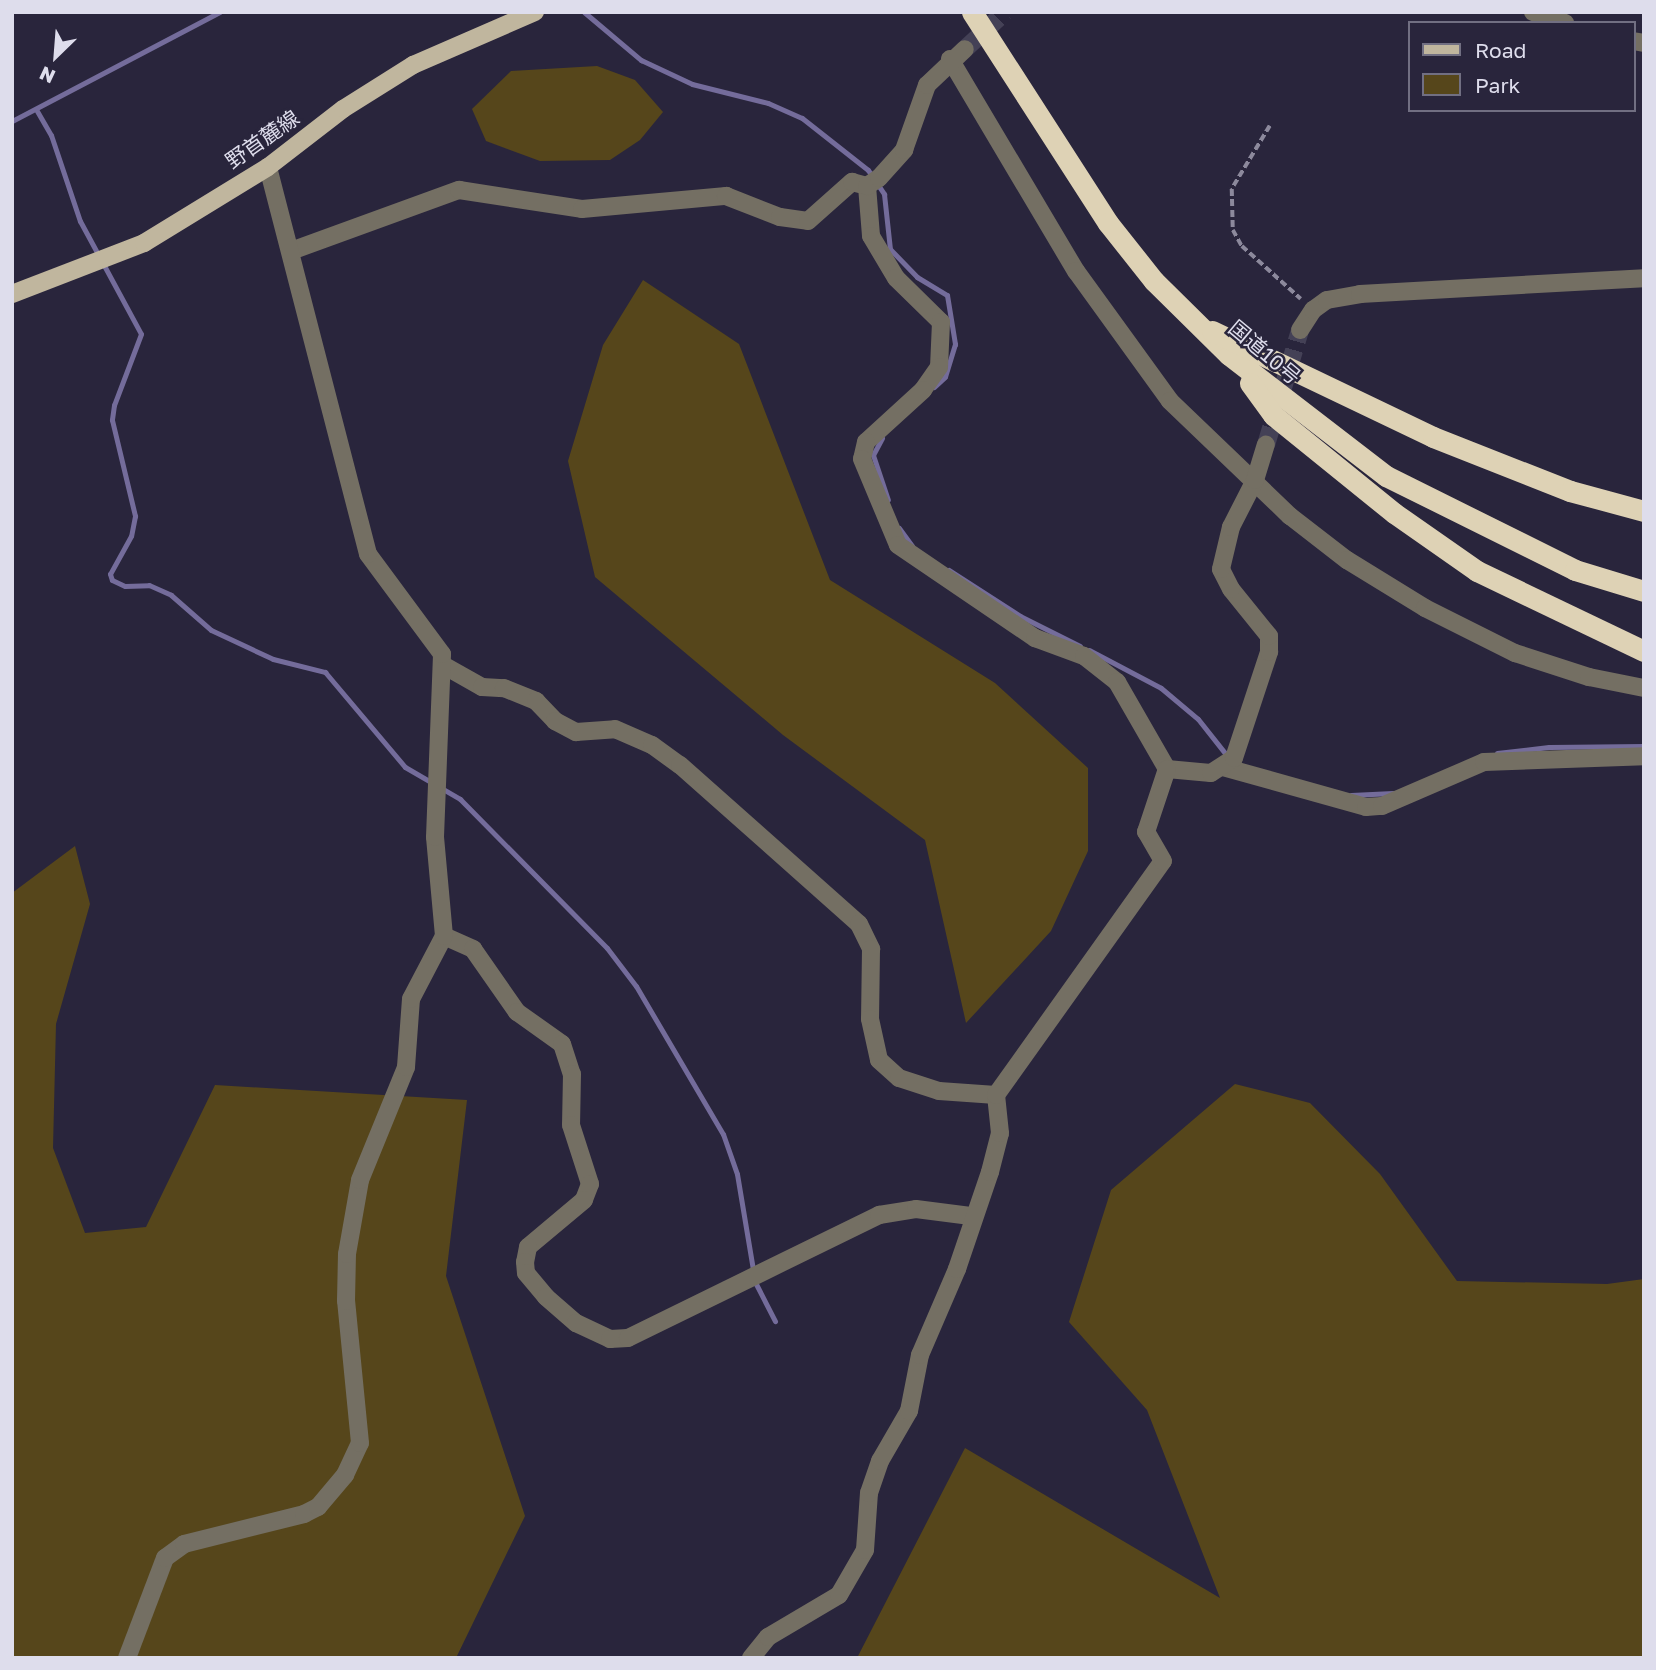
<!DOCTYPE html>
<meta charset="utf-8">
<style>
body{margin:0}
#map{position:relative;width:1656px;height:1670px;overflow:hidden;background:#29253c;font-family:"Golos Text","Noto Sans JP",sans-serif}
div>[style]{position:absolute}
[style*='--x']{left:calc(var(--x)*1px);top:calc(var(--y)*1px);width:calc(var(--w)*1px);rotate:calc(var(--a)*1deg)}
.green>*{inset:0;background:#56461b}
.stream>*{height:5px;margin:-2.5px;padding:0 2.5px;transform-origin:2.5px;border-radius:2.5px;background:#746c9b}
.minor-tunnel>*{height:18px;margin-top:-9px;transform-origin:0;background:repeating-linear-gradient(90deg,#444156 0 18px,transparent 0 27px)}
.path>*{height:3.5px;margin-top:-1.75px;transform-origin:0;background:repeating-linear-gradient(90deg,#8c899c 0 7px,transparent 0 10.5px)}
.minor>*{height:18px;margin:-9px;padding:0 9px;transform-origin:9px;border-radius:9px;background:#746f63}
.major>*{height:18px;margin:-9px;padding:0 9px;transform-origin:9px;border-radius:9px;background:#c0b69e}
.highway>*{height:21px;margin:-10.5px;padding:0 10.5px;transform-origin:10.5px;border-radius:10.5px;background:#ded2b5}
span{translate:-50% -50%;white-space:nowrap;text-align:center;line-height:1.15;-webkit-text-stroke:5px #29253c;paint-order:stroke}
.street-label{font-size:21px;color:#deddec}
.frame{position:absolute;inset:0;border:14px solid #deddec;pointer-events:none}
.legend{position:absolute;left:1408px;top:21px;width:228px;height:91px;box-sizing:border-box;background:#29253c;border:2px solid #716f82;margin:0;padding:9px 12px;list-style:none;font-size:21px;color:#deddec}
.legend li{display:flex;align-items:center;gap:14px;height:35px}
.legend b{width:35px;border:2px solid #716f82}
.north{position:absolute;left:21px;top:21px;width:70px;height:70px;-webkit-text-stroke:5px #29253c;paint-order:stroke;rotate:205deg;font-size:19px;font-weight:700;line-height:28px;text-align:center;color:#deddec}
.north::after{content:'';display:block;margin:auto;width:24px;height:32px;background:#deddec;clip-path:polygon(50% 0,100% 100%,50% 72%,0 100%)}
</style>
<div id="map">
<div class="green">
<div style="clip-path:polygon(597px 66px,635px 80px,663px 112px,640px 140px,610px 160px,540px 161px,486px 141px,472px 109px,511px 71px)"></div>
<div style="clip-path:polygon(643px 280px,739px 344px,830px 580px,995px 683px,1088px 768px,1088px 851px,1051px 931px,966px 1023px,925px 840px,783px 735px,595px 577px,568px 461px,603px 345px)"></div>
<div style="clip-path:polygon(75px 846px,90px 904px,56px 1024px,53px 1148px,85px 1233px,146px 1227px,215px 1085px,467px 1100px,446px 1276px,525px 1516px,456px 1658px,12px 1658px,12px 893px)"></div>
<div style="clip-path:polygon(1235px 1084px,1310px 1103px,1380px 1174px,1457px 1281px,1607px 1284px,1644px 1279px,1644px 1658px,857px 1658px,965px 1448px,1220px 1598px,1147px 1410px,1069px 1322px,1111px 1190px)"></div>
</div>
<div class="stream">
<div style="--x:584;--y:12;--w:75;--a:40.1"></div>
<div style="--x:641;--y:60;--w:56;--a:25.2"></div>
<div style="--x:692;--y:84;--w:78;--a:14"></div>
<div style="--x:768;--y:103;--w:37;--a:24"></div>
<div style="--x:802;--y:118;--w:84;--a:38.2"></div>
<div style="--x:868;--y:170;--w:29;--a:56"></div>
<div style="--x:884;--y:194;--w:55;--a:83.8"></div>
<div style="--x:890;--y:249;--w:39;--a:46"></div>
<div style="--x:917;--y:277;--w:35;--a:31"></div>
<div style="--x:947;--y:295;--w:50;--a:80.7"></div>
<div style="--x:955;--y:344;--w:34;--a:107"></div>
<div style="--x:945;--y:377;--w:15;--a:138"></div>
<div style="--x:37;--y:111;--w:28;--a:60"></div>
<div style="--x:51;--y:135;--w:91;--a:71.4"></div>
<div style="--x:80;--y:221;--w:128;--a:61.6"></div>
<div style="--x:141;--y:334;--w:76;--a:110.8"></div>
<div style="--x:114;--y:405;--w:15;--a:98"></div>
<div style="--x:112;--y:420;--w:99;--a:76.5"></div>
<div style="--x:135;--y:516;--w:20;--a:101"></div>
<div style="--x:131;--y:536;--w:43;--a:118.9"></div>
<div style="--x:110;--y:574;--w:6;--a:72"></div>
<div style="--x:112;--y:580;--w:14;--a:25"></div>
<div style="--x:125;--y:586;--w:24;--a:-2"></div>
<div style="--x:149;--y:585;--w:24;--a:24"></div>
<div style="--x:171;--y:595;--w:53;--a:41.2"></div>
<div style="--x:211;--y:630;--w:68;--a:25.1"></div>
<div style="--x:273;--y:659;--w:54;--a:14"></div>
<div style="--x:325;--y:672;--w:124;--a:49.9"></div>
<div style="--x:405;--y:767;--w:64;--a:30.2"></div>
<div style="--x:460;--y:799;--w:209;--a:45.4"></div>
<div style="--x:607;--y:948;--w:48;--a:52.7"></div>
<div style="--x:636;--y:986;--w:172;--a:59.6"></div>
<div style="--x:723;--y:1134;--w:42;--a:70.7"></div>
<div style="--x:737;--y:1174;--w:109;--a:80.5"></div>
<div style="--x:755;--y:1282;--w:44;--a:62.9"></div>
<div style="--x:12;--y:121;--w:235;--a:-27.7"></div>
<div style="--x:882;--y:438;--w:19;--a:118"></div>
<div style="--x:873;--y:455;--w:47;--a:71.6"></div>
<div style="--x:899;--y:528;--w:22;--a:54"></div>
<div style="--x:949;--y:570;--w:85;--a:32.9"></div>
<div style="--x:1020;--y:616;--w:67;--a:26.6"></div>
<div style="--x:1089;--y:650;--w:81;--a:27.8"></div>
<div style="--x:1161;--y:688;--w:48;--a:40"></div>
<div style="--x:1198;--y:719;--w:48;--a:51.7"></div>
<div style="--x:1497;--y:753;--w:52;--a:-6.6"></div>
<div style="--x:1549;--y:747;--w:95;--a:-0.6"></div>
<div style="--x:1351;--y:795;--w:42;--a:-2.7"></div>
</div>
<div class="minor-tunnel">
<div style="--x:965;--y:49;--w:54;--a:-42.8"></div>
<div style="--x:1266;--y:445;--w:120;--a:-73.5"></div>
</div>
<div class="path">
<div style="--x:1270;--y:126;--w:74;--a:121.1"></div>
<div style="--x:1232;--y:189;--w:41;--a:88.6"></div>
<div style="--x:1233;--y:230;--w:18;--a:61"></div>
<div style="--x:1242;--y:246;--w:79;--a:41.9"></div>
</div>
<div class="minor">
<div style="--x:1533;--y:12;--w:34;--a:19"></div>
<div style="--x:1633;--y:41;--w:11;--a:10"></div>
<div style="--x:950;--y:59;--w:247;--a:59.3"></div>
<div style="--x:1076;--y:271;--w:160;--a:54.1"></div>
<div style="--x:1170;--y:401;--w:166;--a:43.8"></div>
<div style="--x:1290;--y:516;--w:72;--a:37.7"></div>
<div style="--x:1347;--y:560;--w:92;--a:31.6"></div>
<div style="--x:1425;--y:608;--w:101;--a:26.6"></div>
<div style="--x:1515;--y:653;--w:78;--a:18"></div>
<div style="--x:1589;--y:677;--w:56;--a:11.3"></div>
<div style="--x:867;--y:186;--w:50;--a:85.4"></div>
<div style="--x:871;--y:236;--w:49;--a:59.2"></div>
<div style="--x:896;--y:278;--w:63;--a:44.4"></div>
<div style="--x:941;--y:322;--w:45;--a:92.5"></div>
<div style="--x:939;--y:367;--w:28;--a:125"></div>
<div style="--x:923;--y:390;--w:77;--a:137.6"></div>
<div style="--x:866;--y:442;--w:17;--a:103"></div>
<div style="--x:862;--y:459;--w:93;--a:67.3"></div>
<div style="--x:898;--y:545;--w:166;--a:34.2"></div>
<div style="--x:1035;--y:638;--w:52;--a:20.2"></div>
<div style="--x:1084;--y:656;--w:42;--a:38.2"></div>
<div style="--x:1117;--y:682;--w:100;--a:60.1"></div>
<div style="--x:291;--y:251;--w:179;--a:-20"></div>
<div style="--x:459;--y:190;--w:124;--a:8.8"></div>
<div style="--x:582;--y:209;--w:145;--a:-5.2"></div>
<div style="--x:726;--y:196;--w:58;--a:21.3"></div>
<div style="--x:780;--y:217;--w:28;--a:8"></div>
<div style="--x:808;--y:221;--w:59;--a:-41.6"></div>
<div style="--x:852;--y:182;--w:16;--a:15"></div>
<div style="--x:867;--y:186;--w:14;--a:-34"></div>
<div style="--x:879;--y:178;--w:38;--a:-48"></div>
<div style="--x:904;--y:150;--w:69;--a:-70.5"></div>
<div style="--x:927;--y:85;--w:52;--a:-43.5"></div>
<div style="--x:1300;--y:330;--w:24;--a:-57"></div>
<div style="--x:1313;--y:310;--w:17;--a:-36"></div>
<div style="--x:1327;--y:300;--w:34;--a:-10"></div>
<div style="--x:1360;--y:294;--w:284;--a:-3.2"></div>
<div style="--x:443;--y:665;--w:45;--a:29.4"></div>
<div style="--x:482;--y:687;--w:22;--a:3"></div>
<div style="--x:504;--y:688;--w:35;--a:22"></div>
<div style="--x:536;--y:701;--w:28;--a:46"></div>
<div style="--x:555;--y:721;--w:24;--a:28"></div>
<div style="--x:576;--y:732;--w:39;--a:-4"></div>
<div style="--x:615;--y:729;--w:40;--a:23.4"></div>
<div style="--x:652;--y:745;--w:34;--a:36"></div>
<div style="--x:680;--y:765;--w:239;--a:41.6"></div>
<div style="--x:859;--y:924;--w:28;--a:64"></div>
<div style="--x:871;--y:949;--w:70;--a:90.8"></div>
<div style="--x:870;--y:1019;--w:42;--a:77.6"></div>
<div style="--x:879;--y:1060;--w:27;--a:42"></div>
<div style="--x:899;--y:1078;--w:42;--a:18"></div>
<div style="--x:939;--y:1091;--w:57;--a:4"></div>
<div style="--x:1223;--y:767;--w:148;--a:15.6"></div>
<div style="--x:1366;--y:807;--w:16;--a:-4"></div>
<div style="--x:1382;--y:806;--w:111;--a:-23.3"></div>
<div style="--x:1484;--y:762;--w:160;--a:-2.1"></div>
<div style="--x:1167;--y:769;--w:44;--a:5.2"></div>
<div style="--x:1211;--y:773;--w:27;--a:-33"></div>
<div style="--x:1234;--y:758;--w:112;--a:-71.7"></div>
<div style="--x:1269;--y:652;--w:16;--a:-90"></div>
<div style="--x:1269;--y:636;--w:60;--a:-129"></div>
<div style="--x:1231;--y:589;--w:22;--a:-117"></div>
<div style="--x:1221;--y:569;--w:43;--a:-76.6"></div>
<div style="--x:1231;--y:527;--w:53;--a:-62.9"></div>
<div style="--x:1255;--y:480;--w:37;--a:-73"></div>
<div style="--x:444;--y:936;--w:32;--a:24"></div>
<div style="--x:473;--y:949;--w:77;--a:55.1"></div>
<div style="--x:517;--y:1012;--w:55;--a:35.4"></div>
<div style="--x:562;--y:1044;--w:32;--a:72"></div>
<div style="--x:572;--y:1074;--w:51;--a:91.1"></div>
<div style="--x:571;--y:1125;--w:62;--a:72.1"></div>
<div style="--x:590;--y:1184;--w:17;--a:111"></div>
<div style="--x:584;--y:1200;--w:73;--a:140"></div>
<div style="--x:528;--y:1247;--w:15;--a:101"></div>
<div style="--x:525;--y:1262;--w:11;--a:85"></div>
<div style="--x:526;--y:1273;--w:31;--a:50"></div>
<div style="--x:546;--y:1297;--w:40;--a:41"></div>
<div style="--x:576;--y:1323;--w:38;--a:25"></div>
<div style="--x:610;--y:1339;--w:18;--a:-3"></div>
<div style="--x:628;--y:1338;--w:280;--a:-26.1"></div>
<div style="--x:879;--y:1215;--w:37;--a:-9"></div>
<div style="--x:916;--y:1209;--w:55;--a:7.3"></div>
<div style="--x:127;--y:1658;--w:107;--a:-69.2"></div>
<div style="--x:165;--y:1558;--w:24;--a:-36"></div>
<div style="--x:184;--y:1544;--w:124;--a:-14"></div>
<div style="--x:304;--y:1514;--w:16;--a:-27"></div>
<div style="--x:318;--y:1507;--w:42;--a:-49.8"></div>
<div style="--x:345;--y:1475;--w:35;--a:-65"></div>
<div style="--x:360;--y:1443;--w:143;--a:-95.6"></div>
<div style="--x:346;--y:1301;--w:47;--a:-88.8"></div>
<div style="--x:347;--y:1254;--w:75;--a:-80"></div>
<div style="--x:360;--y:1180;--w:122;--a:-67.8"></div>
<div style="--x:406;--y:1067;--w:68;--a:-85.8"></div>
<div style="--x:411;--y:999;--w:71;--a:-62.4"></div>
<div style="--x:444;--y:936;--w:99;--a:-95.2"></div>
<div style="--x:435;--y:837;--w:183;--a:-87.8"></div>
<div style="--x:442;--y:654;--w:124;--a:-126.5"></div>
<div style="--x:368;--y:554;--w:400;--a:-104.5"></div>
<div style="--x:751;--y:1658;--w:27;--a:-51"></div>
<div style="--x:768;--y:1637;--w:82;--a:-30.6"></div>
<div style="--x:839;--y:1595;--w:52;--a:-60"></div>
<div style="--x:865;--y:1550;--w:57;--a:-86"></div>
<div style="--x:869;--y:1493;--w:34;--a:-71"></div>
<div style="--x:880;--y:1461;--w:58;--a:-59.9"></div>
<div style="--x:909;--y:1411;--w:57;--a:-78.9"></div>
<div style="--x:920;--y:1355;--w:94;--a:-66.7"></div>
<div style="--x:957;--y:1269;--w:102;--a:-71.2"></div>
<div style="--x:990;--y:1172;--w:40;--a:-75.6"></div>
<div style="--x:1000;--y:1133;--w:38;--a:-96"></div>
<div style="--x:996;--y:1095;--w:287;--a:-54.5"></div>
<div style="--x:1163;--y:861;--w:34;--a:-120"></div>
<div style="--x:1146;--y:832;--w:66;--a:-71.6"></div>
</div>
<div class="major">
<div style="--x:12;--y:294;--w:142;--a:-21.1"></div>
<div style="--x:144;--y:243;--w:145;--a:-31.5"></div>
<div style="--x:268;--y:167;--w:95;--a:-37.7"></div>
<div style="--x:343;--y:109;--w:83;--a:-32.2"></div>
<div style="--x:413;--y:65;--w:133;--a:-23.5"></div>
</div>
<div class="highway">
<div style="--x:972;--y:12;--w:251;--a:57.2"></div>
<div style="--x:1108;--y:223;--w:74;--a:51.6"></div>
<div style="--x:1154;--y:281;--w:105;--a:44.6"></div>
<div style="--x:1229;--y:355;--w:198;--a:37.6"></div>
<div style="--x:1386;--y:476;--w:211;--a:26.4"></div>
<div style="--x:1575;--y:570;--w:72;--a:16.9"></div>
<div style="--x:1212;--y:331;--w:245;--a:25.6"></div>
<div style="--x:1433;--y:437;--w:147;--a:21.5"></div>
<div style="--x:1570;--y:491;--w:77;--a:15.1"></div>
<div style="--x:1250;--y:383;--w:39;--a:54"></div>
<div style="--x:1273;--y:415;--w:156;--a:39"></div>
<div style="--x:1394;--y:513;--w:101;--a:34.9"></div>
<div style="--x:1477;--y:571;--w:185;--a:25.6"></div>
</div>
<div class="street-label">
<span style="left:262px;top:139px;rotate:-35deg">野首麓線</span>
<span style="left:1265px;top:352px;rotate:40deg">国道10号</span>
</div>
<div class="frame"></div>
<ul class="legend">
<li><b style="height:9px;background:#c0b69e"></b>Road</li>
<li><b style="height:19px;background:#56461b"></b>Park</li>
</ul>
<div class="north">N</div>
</div>
